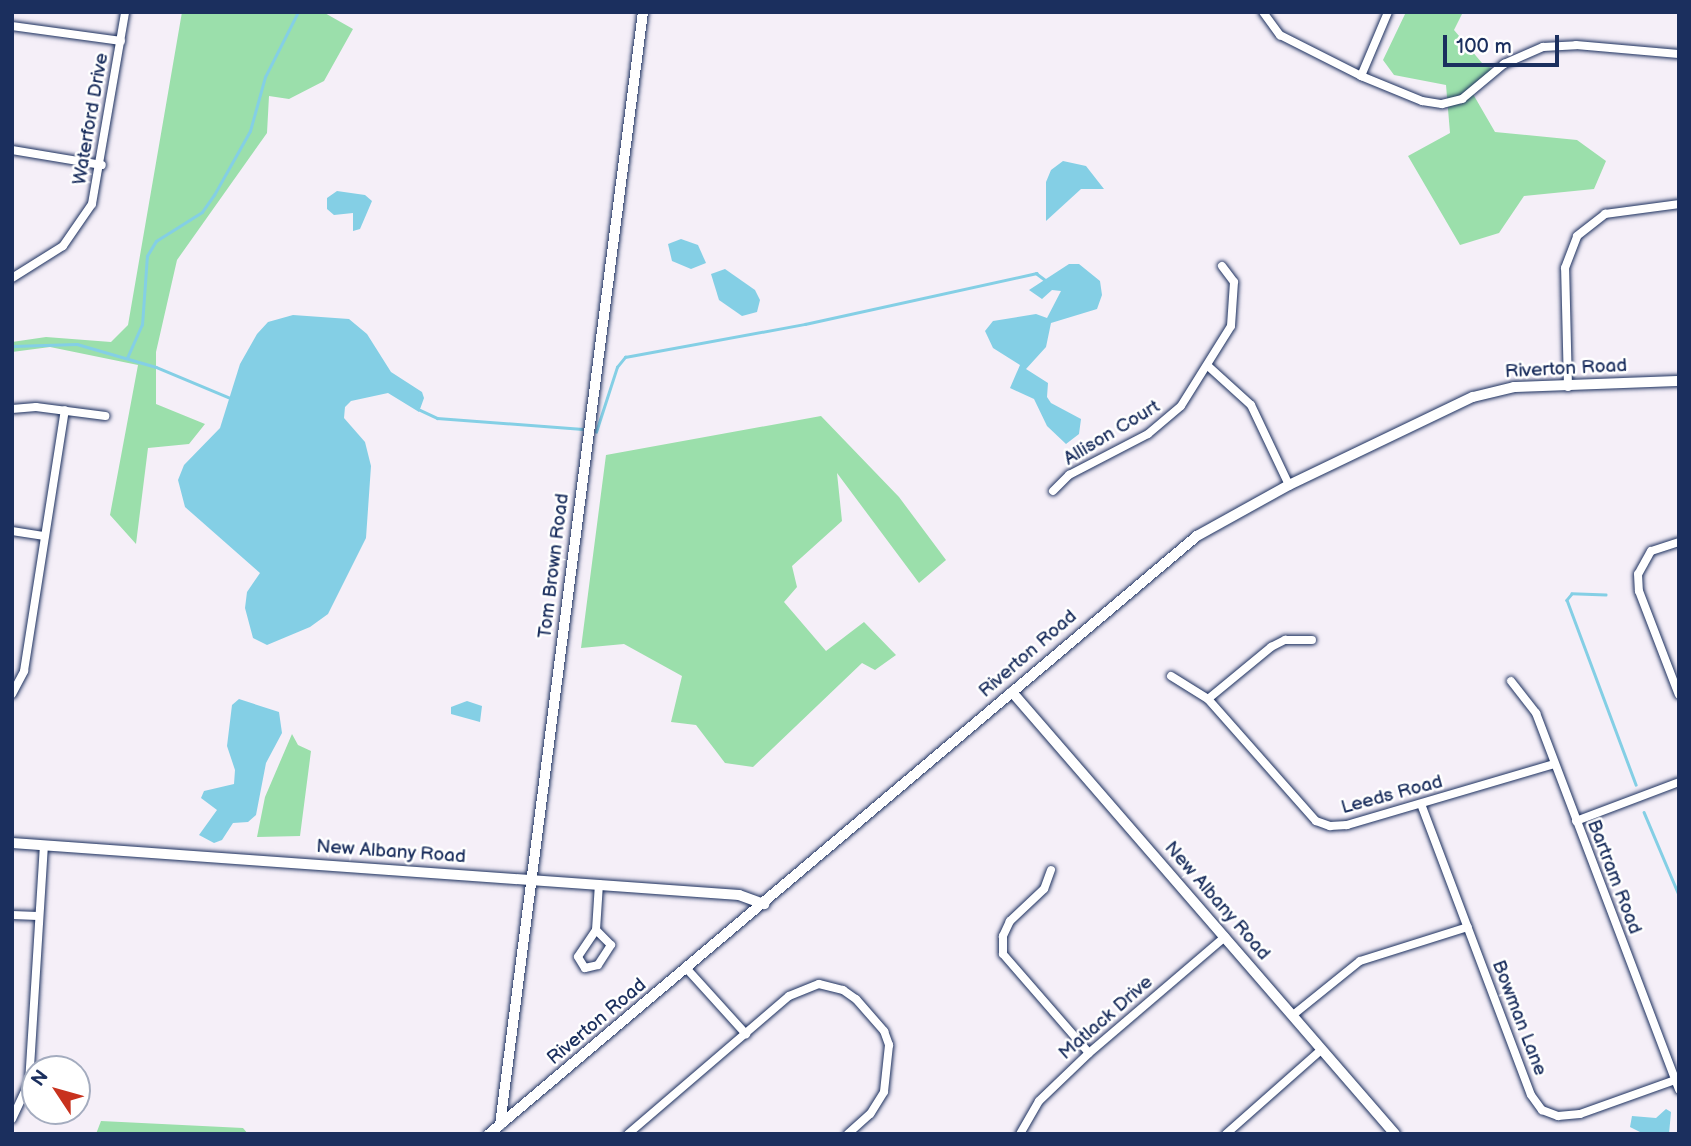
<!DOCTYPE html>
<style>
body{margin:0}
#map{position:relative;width:1691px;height:1146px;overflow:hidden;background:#f5eff8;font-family:"Balsamiq Sans",sans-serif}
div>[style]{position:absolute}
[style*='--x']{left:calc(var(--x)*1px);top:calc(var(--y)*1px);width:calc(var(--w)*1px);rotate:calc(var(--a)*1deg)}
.green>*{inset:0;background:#9bdfab}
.water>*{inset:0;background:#84cfe5}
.stream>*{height:2.5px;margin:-1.25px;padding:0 1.25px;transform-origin:1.25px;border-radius:1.25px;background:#84cfe5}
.roads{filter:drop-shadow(0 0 2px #1b2f5e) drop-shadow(0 0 2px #1b2f5e)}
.minor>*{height:8px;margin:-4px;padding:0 4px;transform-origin:4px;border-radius:4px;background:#fff}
.tertiary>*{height:10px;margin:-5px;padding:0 5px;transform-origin:5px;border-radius:5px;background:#fff}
.secondary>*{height:10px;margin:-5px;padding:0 5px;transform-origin:5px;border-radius:5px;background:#fff}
span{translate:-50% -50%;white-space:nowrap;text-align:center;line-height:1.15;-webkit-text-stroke:5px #fff;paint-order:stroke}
.street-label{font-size:19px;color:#1b2f5e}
.frame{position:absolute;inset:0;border:14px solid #1b2f5e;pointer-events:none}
.north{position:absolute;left:21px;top:1055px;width:70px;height:70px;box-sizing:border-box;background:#fff;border:2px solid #a4acbf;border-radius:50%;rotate:306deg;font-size:19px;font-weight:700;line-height:28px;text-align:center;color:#1b2f5e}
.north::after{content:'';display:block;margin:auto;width:24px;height:32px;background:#c8321e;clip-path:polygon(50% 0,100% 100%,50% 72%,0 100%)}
.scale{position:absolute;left:1443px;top:35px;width:116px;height:32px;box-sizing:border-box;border:4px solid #1b2f5e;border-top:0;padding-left:9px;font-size:21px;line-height:24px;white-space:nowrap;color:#1b2f5e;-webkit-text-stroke:5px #fff;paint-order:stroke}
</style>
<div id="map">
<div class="green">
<div style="clip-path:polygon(182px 12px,323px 12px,353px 29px,324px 81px,289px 99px,269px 96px,267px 133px,177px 260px,156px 352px,156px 404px,205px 424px,189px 444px,148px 448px,136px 544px,110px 515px,138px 365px,50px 347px,12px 352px,12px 342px,46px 337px,111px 342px,128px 325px)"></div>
<div style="clip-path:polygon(1406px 12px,1463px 12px,1454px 30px,1482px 63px,1496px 71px,1473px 94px,1495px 132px,1577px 140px,1606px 161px,1594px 189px,1524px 196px,1499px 233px,1460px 245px,1408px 156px,1450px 133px,1446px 85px,1394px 75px,1383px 60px)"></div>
<div style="clip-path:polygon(821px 416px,899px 497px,946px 560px,919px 583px,837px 473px,842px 521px,792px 566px,797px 587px,784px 602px,826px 651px,864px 622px,896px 655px,875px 670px,862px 663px,753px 767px,725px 763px,696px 725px,671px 722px,682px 676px,624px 644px,581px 648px,606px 455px)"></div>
<div style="clip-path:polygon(292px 734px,298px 745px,311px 751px,300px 836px,257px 837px,265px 797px)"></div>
<div style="clip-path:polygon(101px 1121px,243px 1128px,248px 1134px,96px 1134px)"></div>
</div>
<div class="water">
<div style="clip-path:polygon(1063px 161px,1086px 166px,1104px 189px,1081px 189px,1046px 221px,1046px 182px,1051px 170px)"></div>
<div style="clip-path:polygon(337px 191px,365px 195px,372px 201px,360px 229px,353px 231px,353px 213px,334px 215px,327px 209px,327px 198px)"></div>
<div style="clip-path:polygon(681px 239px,698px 245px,706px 263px,691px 269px,672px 261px,668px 244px)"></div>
<div style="clip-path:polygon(1069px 264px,1079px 264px,1100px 281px,1102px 295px,1097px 309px,1051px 323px,1046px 347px,1026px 369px,1048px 383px,1047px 397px,1051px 403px,1081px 419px,1079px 434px,1066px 444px,1047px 426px,1034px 399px,1010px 388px,1020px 365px,993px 348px,985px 331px,993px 321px,1036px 314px,1047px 318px,1061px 291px,1052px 290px,1042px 299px,1029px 290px)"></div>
<div style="clip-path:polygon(725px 269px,755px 290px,760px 300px,757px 312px,742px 316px,719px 300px,711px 274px)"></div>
<div style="clip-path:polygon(293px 315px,349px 319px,367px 334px,391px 372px,422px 392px,424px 398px,419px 412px,388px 393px,351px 401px,345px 407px,344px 418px,365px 442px,371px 466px,366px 538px,328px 614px,310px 627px,267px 645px,253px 638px,245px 608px,247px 592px,260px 573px,185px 507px,178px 480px,184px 465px,220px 428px,240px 364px,257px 334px,268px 322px)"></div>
<div style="clip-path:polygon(239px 699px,279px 712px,282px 733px,266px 763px,256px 815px,248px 822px,233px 823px,222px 840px,214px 843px,199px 835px,217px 810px,201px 798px,204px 791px,234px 784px,235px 770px,227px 746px,232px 705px)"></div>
<div style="clip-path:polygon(467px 701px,482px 706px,480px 722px,451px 714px,451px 707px)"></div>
<div style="clip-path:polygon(1666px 1109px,1671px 1112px,1669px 1134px,1644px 1134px,1630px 1127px,1632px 1116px,1656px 1118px)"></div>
</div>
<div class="stream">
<div style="--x:12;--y:346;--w:65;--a:-1.8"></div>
<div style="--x:77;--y:344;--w:82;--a:16.2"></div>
<div style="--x:156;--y:367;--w:83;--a:22.6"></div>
<div style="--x:127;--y:358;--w:36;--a:-66"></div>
<div style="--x:142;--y:325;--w:69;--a:-85.9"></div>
<div style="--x:147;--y:256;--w:17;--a:-59"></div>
<div style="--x:156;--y:241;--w:54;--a:-32.2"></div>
<div style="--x:202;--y:212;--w:21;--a:-55"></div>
<div style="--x:214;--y:195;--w:73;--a:-60.6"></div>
<div style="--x:250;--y:131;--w:56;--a:-74.5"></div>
<div style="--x:265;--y:77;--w:73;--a:-63.1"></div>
<div style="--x:420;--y:410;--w:19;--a:25"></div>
<div style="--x:437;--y:418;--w:146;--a:4.3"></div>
<div style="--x:596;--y:432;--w:68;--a:-72.1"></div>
<div style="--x:617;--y:367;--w:13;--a:-51"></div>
<div style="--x:625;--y:357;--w:183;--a:-10.4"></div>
<div style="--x:805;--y:324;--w:237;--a:-12.4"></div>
<div style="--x:1036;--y:273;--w:15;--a:37"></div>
<div style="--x:1606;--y:595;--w:34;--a:-178"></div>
<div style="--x:1572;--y:594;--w:8;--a:130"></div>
<div style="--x:1567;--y:600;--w:197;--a:69.5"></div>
<div style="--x:1644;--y:812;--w:90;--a:67.1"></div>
</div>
<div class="roads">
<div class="minor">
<div style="--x:1263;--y:12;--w:29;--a:54"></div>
<div style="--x:1280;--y:35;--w:91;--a:26.8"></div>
<div style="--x:1361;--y:76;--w:66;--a:22.3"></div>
<div style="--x:1422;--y:101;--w:20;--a:9"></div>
<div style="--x:1442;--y:104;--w:21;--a:-14"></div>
<div style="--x:1462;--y:99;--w:55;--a:-39.8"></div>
<div style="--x:1504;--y:64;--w:43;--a:-23.6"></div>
<div style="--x:1543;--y:47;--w:33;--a:-3"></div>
<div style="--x:1576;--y:45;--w:103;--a:5"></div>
<div style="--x:12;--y:26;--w:110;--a:7.8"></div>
<div style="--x:1361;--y:76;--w:69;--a:-67.1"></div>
<div style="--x:12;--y:150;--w:91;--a:9.5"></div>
<div style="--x:12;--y:278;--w:60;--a:-32.1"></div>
<div style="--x:63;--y:246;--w:51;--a:-55.4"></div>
<div style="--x:92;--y:204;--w:195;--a:-80.2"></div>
<div style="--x:1208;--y:366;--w:58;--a:42.2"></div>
<div style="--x:1251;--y:405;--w:89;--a:64.6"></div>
<div style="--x:1568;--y:387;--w:119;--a:-91.4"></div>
<div style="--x:1565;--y:268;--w:34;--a:-69"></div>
<div style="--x:1577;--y:236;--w:36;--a:-38"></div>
<div style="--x:1605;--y:214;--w:75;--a:-7.7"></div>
<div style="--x:12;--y:409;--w:24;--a:-5"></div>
<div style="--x:36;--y:407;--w:70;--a:7.4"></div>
<div style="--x:1053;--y:491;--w:23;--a:-45"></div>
<div style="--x:1069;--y:475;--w:89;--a:-27.4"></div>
<div style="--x:1148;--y:434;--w:43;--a:-40.3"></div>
<div style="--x:1181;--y:406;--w:94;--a:-58"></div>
<div style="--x:1231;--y:326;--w:44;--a:-86.1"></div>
<div style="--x:1234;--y:282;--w:20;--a:-127"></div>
<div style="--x:12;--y:531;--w:33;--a:9"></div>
<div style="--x:1679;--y:542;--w:29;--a:162"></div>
<div style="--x:1651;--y:551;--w:26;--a:119"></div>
<div style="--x:1638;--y:574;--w:17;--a:87"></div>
<div style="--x:1639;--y:591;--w:111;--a:69"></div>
<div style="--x:1171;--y:676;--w:44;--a:31.9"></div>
<div style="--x:1208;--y:699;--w:163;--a:48.5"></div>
<div style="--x:1316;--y:821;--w:15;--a:20"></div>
<div style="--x:1330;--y:826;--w:17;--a:-3"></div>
<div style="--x:1347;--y:825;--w:216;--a:-16.4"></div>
<div style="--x:1511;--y:681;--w:41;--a:52"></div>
<div style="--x:1536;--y:713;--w:403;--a:69.2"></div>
<div style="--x:12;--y:694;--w:26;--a:-62"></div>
<div style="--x:24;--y:671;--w:264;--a:-81.1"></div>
<div style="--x:1208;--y:699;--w:82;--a:-39.5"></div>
<div style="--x:1271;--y:647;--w:16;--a:-27"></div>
<div style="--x:1285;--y:640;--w:27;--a:0"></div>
<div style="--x:1421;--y:804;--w:311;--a:69.3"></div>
<div style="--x:1531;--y:1095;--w:19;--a:54"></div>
<div style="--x:1542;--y:1110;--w:17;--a:21"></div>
<div style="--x:1558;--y:1116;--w:22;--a:-5"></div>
<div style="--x:1580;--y:1114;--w:101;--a:-19.7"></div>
<div style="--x:1576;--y:821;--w:110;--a:-20.7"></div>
<div style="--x:1051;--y:870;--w:20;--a:110"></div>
<div style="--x:1044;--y:889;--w:47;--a:136.7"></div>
<div style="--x:1010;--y:921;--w:17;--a:115"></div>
<div style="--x:1003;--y:936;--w:18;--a:90"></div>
<div style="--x:1003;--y:954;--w:131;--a:49"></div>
<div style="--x:12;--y:915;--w:26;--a:2"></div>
<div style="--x:596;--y:930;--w:32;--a:124"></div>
<div style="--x:578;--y:957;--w:13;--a:58"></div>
<div style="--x:585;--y:968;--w:13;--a:-13"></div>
<div style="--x:598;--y:965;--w:24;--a:-57"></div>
<div style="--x:611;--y:945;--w:21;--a:-135"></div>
<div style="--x:596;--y:930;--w:46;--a:-86.3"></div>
<div style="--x:687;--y:969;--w:88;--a:47.8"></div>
<div style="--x:1293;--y:1015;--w:86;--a:-38.9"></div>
<div style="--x:1360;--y:961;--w:113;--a:-17.5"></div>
<div style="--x:12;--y:1119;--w:40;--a:-65"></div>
<div style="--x:29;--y:1083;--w:237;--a:-86.4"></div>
<div style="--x:628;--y:1134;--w:212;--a:-40.6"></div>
<div style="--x:789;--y:996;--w:32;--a:-22"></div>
<div style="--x:819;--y:984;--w:25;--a:14"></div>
<div style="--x:843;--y:990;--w:16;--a:35"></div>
<div style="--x:856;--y:999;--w:43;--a:48.8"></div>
<div style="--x:884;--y:1031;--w:15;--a:70"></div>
<div style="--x:889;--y:1045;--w:47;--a:96.1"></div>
<div style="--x:884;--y:1092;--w:26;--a:122"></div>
<div style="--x:870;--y:1114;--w:30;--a:138"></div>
<div style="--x:1020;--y:1134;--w:38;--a:-60"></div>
<div style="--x:1039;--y:1101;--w:69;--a:-43.8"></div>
<div style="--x:1089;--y:1053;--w:179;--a:-40.5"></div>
<div style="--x:1226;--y:1134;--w:128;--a:-41.5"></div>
</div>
<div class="tertiary">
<div style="--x:12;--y:843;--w:729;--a:4.09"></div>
<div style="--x:739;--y:895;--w:27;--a:20"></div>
<div style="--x:500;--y:1125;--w:1122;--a:-82.68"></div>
</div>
<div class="secondary">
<div style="--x:1012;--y:692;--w:585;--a:49.09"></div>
<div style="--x:489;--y:1134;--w:927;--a:-40.19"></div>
<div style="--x:1197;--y:536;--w:105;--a:-29"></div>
<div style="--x:1289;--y:485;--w:204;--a:-25.6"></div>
<div style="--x:1473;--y:397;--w:42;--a:-13.7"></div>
<div style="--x:1514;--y:387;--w:165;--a:-2.1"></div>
</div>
</div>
<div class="street-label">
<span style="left:91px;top:119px;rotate:-80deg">Waterford Drive</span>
<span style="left:1566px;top:369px;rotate:-3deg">Riverton Road</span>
<span style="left:1112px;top:433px;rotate:-31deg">Allison Court</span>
<span style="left:554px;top:566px;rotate:-83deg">Tom Brown Road</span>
<span style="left:1028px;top:654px;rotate:-41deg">Riverton Road</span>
<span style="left:1392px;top:795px;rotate:-15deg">Leeds Road</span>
<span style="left:391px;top:852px;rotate:4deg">New Albany Road</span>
<span style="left:1614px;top:877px;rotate:69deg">Bartram Road</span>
<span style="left:1217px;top:901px;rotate:49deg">New Albany Road</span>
<span style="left:1106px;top:1018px;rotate:-41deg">Matlack Drive</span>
<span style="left:1519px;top:1018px;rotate:69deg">Bowman Lane</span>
<span style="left:597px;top:1022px;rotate:-40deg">Riverton Road</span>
</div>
<div class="frame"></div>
<div class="north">N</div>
<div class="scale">100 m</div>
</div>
